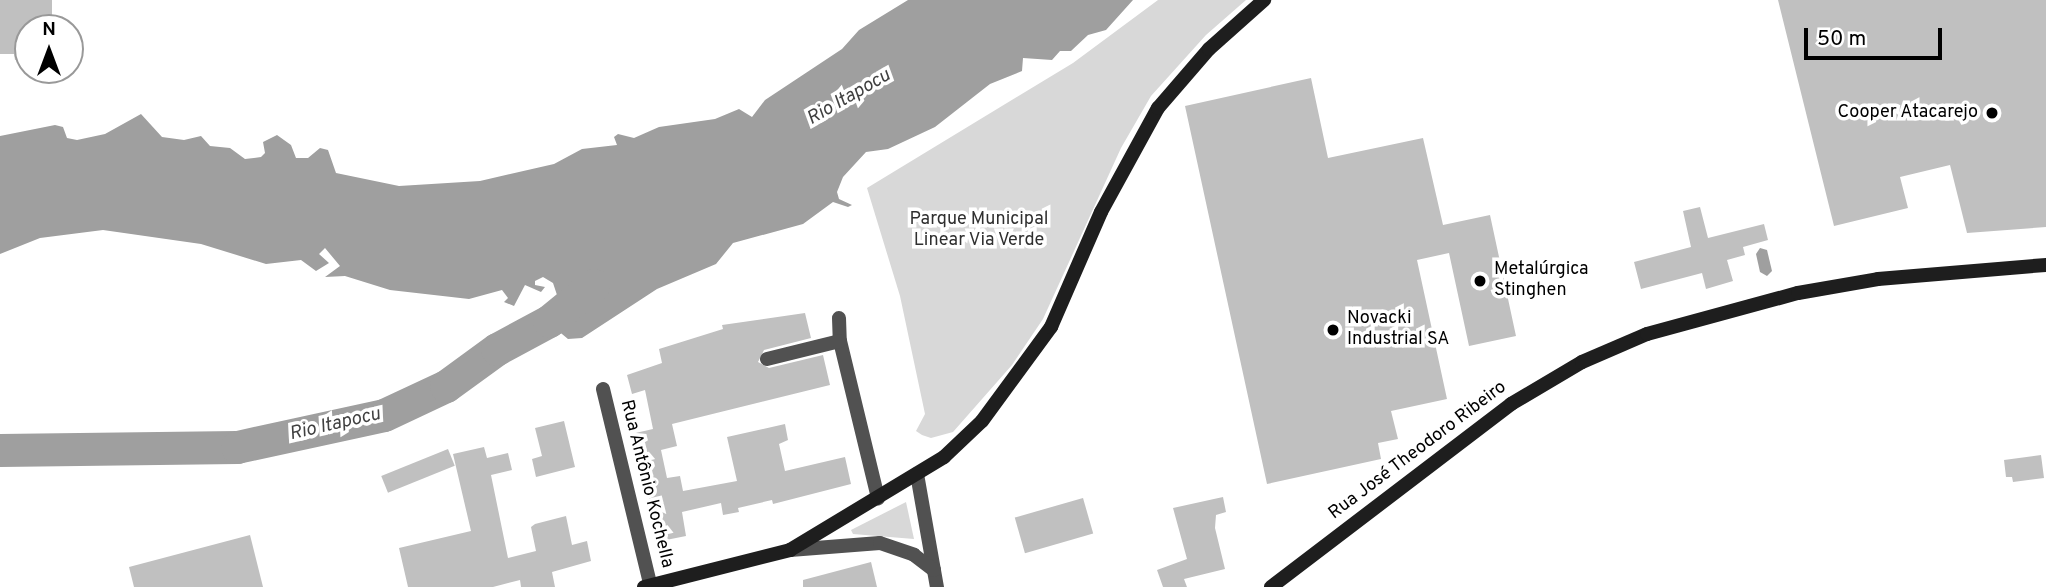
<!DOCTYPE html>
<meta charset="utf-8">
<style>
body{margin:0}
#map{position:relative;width:2046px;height:587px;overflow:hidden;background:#fff;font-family:Overpass,sans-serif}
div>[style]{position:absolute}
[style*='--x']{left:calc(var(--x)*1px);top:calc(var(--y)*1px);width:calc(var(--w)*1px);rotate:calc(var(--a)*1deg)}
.green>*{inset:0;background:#d8d8d8}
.water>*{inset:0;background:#9f9f9f}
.river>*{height:33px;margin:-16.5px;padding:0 16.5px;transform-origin:16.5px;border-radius:16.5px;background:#9f9f9f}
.building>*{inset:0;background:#c0c0c0;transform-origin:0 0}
.minor>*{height:14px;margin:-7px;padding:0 7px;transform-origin:7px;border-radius:7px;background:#515151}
.tertiary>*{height:14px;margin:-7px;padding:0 7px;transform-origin:7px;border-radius:7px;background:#515151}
.secondary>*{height:14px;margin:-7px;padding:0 7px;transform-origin:7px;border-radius:7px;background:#1e1e1e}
.dots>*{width:19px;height:19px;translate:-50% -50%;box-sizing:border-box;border:4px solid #fff;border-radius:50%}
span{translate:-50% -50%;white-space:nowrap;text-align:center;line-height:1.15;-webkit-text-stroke:7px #fff;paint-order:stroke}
.poi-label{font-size:18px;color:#000}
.right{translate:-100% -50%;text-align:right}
.left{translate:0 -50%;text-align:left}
.park-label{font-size:18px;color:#2f2f2f}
.street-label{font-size:18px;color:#000}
.water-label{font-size:19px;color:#404040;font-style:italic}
.north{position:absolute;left:14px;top:14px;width:70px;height:70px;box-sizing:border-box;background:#fff;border:2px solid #999;border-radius:50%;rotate:0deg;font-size:19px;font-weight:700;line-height:28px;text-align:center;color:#000}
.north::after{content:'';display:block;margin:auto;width:24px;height:32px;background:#000;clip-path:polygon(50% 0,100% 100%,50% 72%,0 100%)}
.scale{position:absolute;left:1804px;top:28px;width:138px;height:32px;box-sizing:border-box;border:4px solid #000;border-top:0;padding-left:9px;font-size:21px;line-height:24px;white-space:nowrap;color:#000;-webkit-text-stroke:5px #fff;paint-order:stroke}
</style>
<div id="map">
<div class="green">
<div style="clip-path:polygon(1158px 0,1246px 0,1206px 35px,1151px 96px,1121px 148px,1043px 319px,1012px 365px,953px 432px,931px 438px,922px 435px,916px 431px,925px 414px,900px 296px,867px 188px,1073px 63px)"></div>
<div style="clip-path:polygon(906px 502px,914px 539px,853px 534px,851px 530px)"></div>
</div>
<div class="water">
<div style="clip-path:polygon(908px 0,1133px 0,1106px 30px,1088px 35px,1071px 51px,1060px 51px,1052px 60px,1023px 58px,1022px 71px,990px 84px,935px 127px,888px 149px,866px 152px,843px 177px,837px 192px,839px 199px,852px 205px,848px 207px,833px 202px,803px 224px,733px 243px,716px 264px,657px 289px,582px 338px,568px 339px,556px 329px,559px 301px,553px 283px,543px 277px,535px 281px,535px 285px,545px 287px,541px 292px,525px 285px,514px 306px,504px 302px,508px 298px,502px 290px,469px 299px,390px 290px,345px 276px,325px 277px,340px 266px,325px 248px,319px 254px,329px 263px,316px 271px,301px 260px,266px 264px,201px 244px,103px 230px,40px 238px,0 254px,0 136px,55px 125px,63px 127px,67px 138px,77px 140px,105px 134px,141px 114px,162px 137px,184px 140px,201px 136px,210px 146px,230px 148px,245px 159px,261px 157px,265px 153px,263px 142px,277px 135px,291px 145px,296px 158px,308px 158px,320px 148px,328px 150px,336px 173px,399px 186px,480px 181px,554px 164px,582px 149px,617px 145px,614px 137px,618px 134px,634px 138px,659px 127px,715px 119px,739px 109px,752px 117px,765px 100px,842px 49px,859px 30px)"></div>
<div style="clip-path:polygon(1760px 248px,1767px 250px,1772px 271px,1767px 276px,1760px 272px,1756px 254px)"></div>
</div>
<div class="river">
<div style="--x:0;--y:450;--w:237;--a:-0.7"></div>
<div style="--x:237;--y:447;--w:150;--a:-12.3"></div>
<div style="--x:384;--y:415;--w:68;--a:-25.1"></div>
<div style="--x:446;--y:386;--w:63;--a:-36"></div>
<div style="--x:497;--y:349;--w:59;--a:-28.3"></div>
<div style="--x:549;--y:321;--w:57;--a:-39.3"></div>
</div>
<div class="building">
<div style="clip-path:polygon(0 0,52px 0,52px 16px,42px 16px,42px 24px,28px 24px,28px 58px,15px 60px,14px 54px,0 54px)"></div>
<div style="clip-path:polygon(1778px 0,2046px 0,2046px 227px,1967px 233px,1950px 165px,1900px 177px,1908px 208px,1834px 226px)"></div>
<div style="clip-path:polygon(1311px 78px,1328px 158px,1423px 138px,1443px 225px,1490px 215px,1516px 336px,1469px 346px,1449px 253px,1417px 260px,1447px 399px,1391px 411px,1398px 439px,1378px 443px,1381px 459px,1267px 484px,1185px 106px)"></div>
<div style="clip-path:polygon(1700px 207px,1708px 238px,1764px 224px,1768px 240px,1743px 247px,1745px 255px,1727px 260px,1733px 281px,1706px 289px,1702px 273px,1641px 289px,1634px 262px,1691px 247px,1683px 211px)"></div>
<div style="clip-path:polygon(805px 313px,811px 338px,764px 350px,758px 362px,769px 368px,823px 355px,830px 385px,672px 424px,677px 446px,661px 450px,667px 478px,680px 476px,683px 491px,737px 481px,727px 437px,785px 424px,788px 440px,779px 444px,785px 471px,845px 457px,851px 484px,773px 504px,772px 500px,738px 508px,739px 512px,723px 515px,721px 503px,682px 512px,686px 536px,661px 541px,631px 434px,653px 429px,645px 390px,632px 394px,627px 375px,662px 363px,659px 349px,723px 329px,722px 325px)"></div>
<div style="clip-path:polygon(564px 421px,575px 467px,536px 477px,532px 459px,542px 456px,535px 428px)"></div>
<div style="clip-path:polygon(484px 447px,487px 458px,508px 453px,512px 470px,491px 475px,508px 558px,536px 551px,531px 527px,535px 524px,566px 516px,572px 545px,587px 541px,591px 561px,552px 572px,555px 587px,521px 587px,520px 580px,493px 587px,408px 587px,399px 548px,471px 531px,453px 454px)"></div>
<div style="left:448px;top:449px;width:18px;height:72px;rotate:68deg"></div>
<div style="clip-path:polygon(2041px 455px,2044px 478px,2013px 482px,2012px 477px,2006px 477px,2004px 460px)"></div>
<div style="clip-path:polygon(1223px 497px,1226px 512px,1216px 515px,1215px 528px,1225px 569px,1184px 579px,1187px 587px,1163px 587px,1157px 570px,1187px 559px,1173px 508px)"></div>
<div style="left:1083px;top:498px;width:37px;height:71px;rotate:74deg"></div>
<div style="clip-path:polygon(250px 535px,263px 587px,134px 587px,129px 567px)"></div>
<div style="clip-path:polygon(871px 562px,877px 587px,803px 587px,803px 580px)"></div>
</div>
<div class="minor">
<div style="--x:839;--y:318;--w:23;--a:88"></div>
<div style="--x:840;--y:341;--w:162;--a:76.4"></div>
<div style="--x:767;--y:359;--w:75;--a:-13.9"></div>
<div style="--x:603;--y:389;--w:204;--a:76.4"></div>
</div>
<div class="tertiary">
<div style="--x:917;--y:474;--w:115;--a:80"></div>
<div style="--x:790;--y:550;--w:90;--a:-4.4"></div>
<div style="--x:880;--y:543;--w:36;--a:19"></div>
<div style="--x:914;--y:555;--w:25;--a:37"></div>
</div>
<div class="secondary">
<div style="--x:644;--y:587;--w:151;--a:-14.2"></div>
<div style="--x:790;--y:550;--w:180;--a:-31.1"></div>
<div style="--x:944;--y:457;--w:52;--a:-43.5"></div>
<div style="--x:982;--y:421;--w:117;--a:-53.7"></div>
<div style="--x:1051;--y:327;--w:125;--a:-66.5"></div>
<div style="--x:1101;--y:212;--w:119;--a:-61.3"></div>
<div style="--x:1158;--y:108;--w:78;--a:-49.2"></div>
<div style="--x:1209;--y:49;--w:74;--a:-41.7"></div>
<div style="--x:1271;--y:587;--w:302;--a:-37.3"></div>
<div style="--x:1511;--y:404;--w:82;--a:-30.6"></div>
<div style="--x:1582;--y:362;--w:71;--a:-23.3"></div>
<div style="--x:1647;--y:334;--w:156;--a:-15.2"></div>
<div style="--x:1798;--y:293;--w:81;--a:-9.9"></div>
<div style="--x:1878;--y:279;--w:169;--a:-4.8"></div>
</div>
<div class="dots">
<div style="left:1992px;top:113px;background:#000"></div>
<div style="left:1480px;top:281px;background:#000"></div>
<div style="left:1333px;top:330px;background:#000"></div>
</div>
<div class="poi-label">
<span class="right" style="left:1978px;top:113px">Cooper Atacarejo</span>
<span class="left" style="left:1494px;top:281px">Metalúrgica<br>Stinghen</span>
<span class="left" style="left:1347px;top:330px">Novacki<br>Industrial SA</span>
</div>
<div class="park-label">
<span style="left:979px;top:231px">Parque Municipal<br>Linear Via Verde</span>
</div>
<div class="street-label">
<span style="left:1418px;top:451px;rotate:-37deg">Rua José Theodoro Ribeiro</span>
<span style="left:646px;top:484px;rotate:76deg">Rua Antônio Kochella</span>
</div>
<div class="water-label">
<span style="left:849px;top:98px;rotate:-30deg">Rio Itapocu</span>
<span style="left:335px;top:425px;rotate:-13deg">Rio Itapocu</span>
</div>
<div class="north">N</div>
<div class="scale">50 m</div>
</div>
